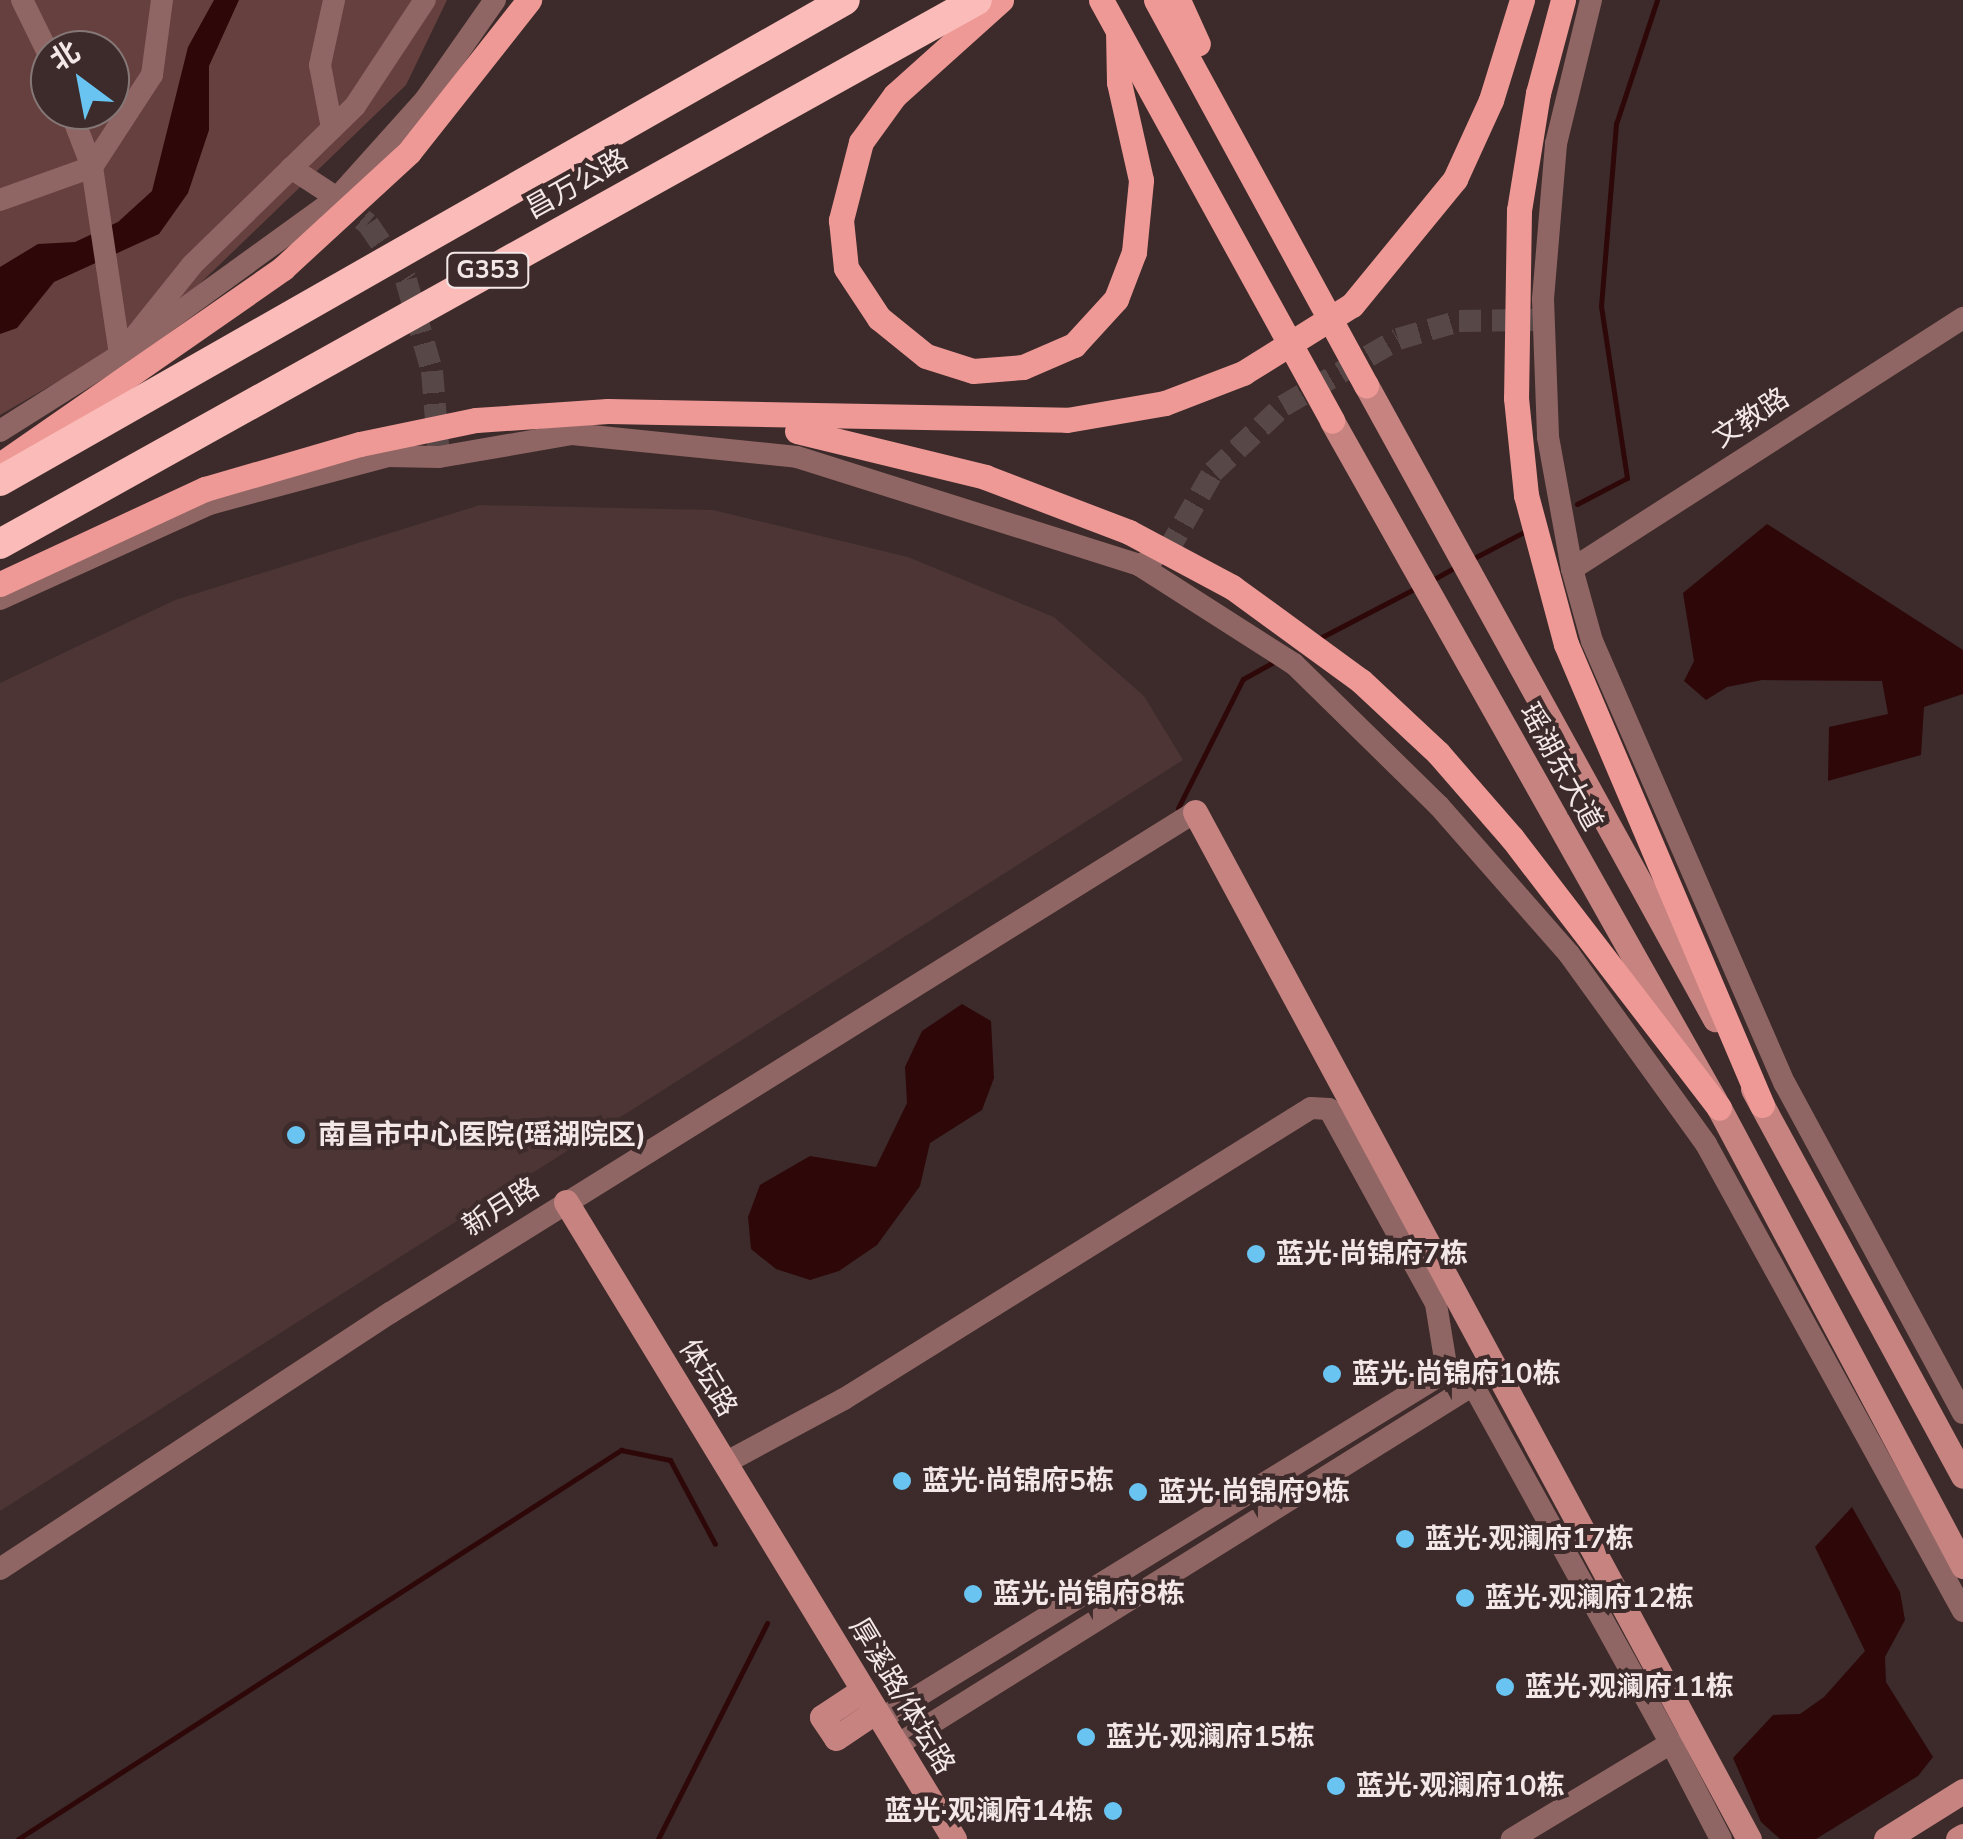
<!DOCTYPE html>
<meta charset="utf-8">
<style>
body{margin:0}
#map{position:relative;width:1963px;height:1839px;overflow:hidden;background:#3c2b2a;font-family:"Nunito Sans","Noto Sans SC",sans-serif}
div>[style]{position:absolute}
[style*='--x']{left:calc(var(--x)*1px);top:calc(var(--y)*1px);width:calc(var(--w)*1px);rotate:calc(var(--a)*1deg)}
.built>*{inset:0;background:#4c3534}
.green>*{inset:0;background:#66403e}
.water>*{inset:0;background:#2e0709}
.stream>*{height:5px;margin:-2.5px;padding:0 2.5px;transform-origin:2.5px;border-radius:2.5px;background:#2e0709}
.street-tunnel>*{height:22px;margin-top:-11px;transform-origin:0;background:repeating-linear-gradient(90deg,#574746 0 22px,transparent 0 33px)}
.street>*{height:22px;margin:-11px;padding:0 11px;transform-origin:11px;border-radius:11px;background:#906664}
.secondary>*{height:25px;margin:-12.5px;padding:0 12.5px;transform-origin:12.5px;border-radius:12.5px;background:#c68380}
.primary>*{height:25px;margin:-12.5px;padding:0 12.5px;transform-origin:12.5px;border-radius:12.5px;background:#ef9996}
.highway>*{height:30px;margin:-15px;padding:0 15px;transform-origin:15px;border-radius:15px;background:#fbbbb8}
.dots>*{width:28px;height:28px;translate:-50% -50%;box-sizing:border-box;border:5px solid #3c2b2a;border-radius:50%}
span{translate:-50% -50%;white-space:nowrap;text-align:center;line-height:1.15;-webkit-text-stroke:8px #3c2b2a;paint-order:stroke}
.shield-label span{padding:2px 8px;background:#3c2b2a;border:2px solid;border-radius:8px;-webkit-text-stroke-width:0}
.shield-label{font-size:25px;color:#f3e8e7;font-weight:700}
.street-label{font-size:28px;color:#f3e8e7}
.poi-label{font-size:28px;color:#f3e8e7;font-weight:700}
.left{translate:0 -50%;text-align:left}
.right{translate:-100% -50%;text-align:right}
.north{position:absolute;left:30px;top:30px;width:100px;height:100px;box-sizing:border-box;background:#3c2b2a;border:2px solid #857776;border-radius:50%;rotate:328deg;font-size:28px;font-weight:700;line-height:40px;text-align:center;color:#f3e8e7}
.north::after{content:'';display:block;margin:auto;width:35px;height:45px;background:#69c4f1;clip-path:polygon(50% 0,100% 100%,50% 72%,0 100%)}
</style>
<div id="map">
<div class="built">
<div style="clip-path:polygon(480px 505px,713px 510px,908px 557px,1054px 617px,1144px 696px,1183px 760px,0 1511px,0 683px,175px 600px)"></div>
</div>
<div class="green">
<div style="clip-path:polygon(evenodd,0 0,447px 0,406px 85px,160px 322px,0 415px,0 0,50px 50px,110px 50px,110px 110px,50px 110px,50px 50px)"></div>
</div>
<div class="water">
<div style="clip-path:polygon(214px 0,239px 0,209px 66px,209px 130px,188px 193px,159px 234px,54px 282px,17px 328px,0 334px,0 267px,38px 244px,75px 242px,118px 222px,152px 191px,188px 47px)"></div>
<div style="clip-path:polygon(1767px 524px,1963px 650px,1963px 694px,1924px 707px,1921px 755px,1828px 781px,1829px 727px,1888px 714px,1882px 681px,1762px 680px,1727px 687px,1706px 700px,1684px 681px,1694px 661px,1683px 593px)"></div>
<div style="clip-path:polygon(962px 1004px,991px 1021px,994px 1078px,982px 1110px,930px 1143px,920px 1186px,877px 1245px,839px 1271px,810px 1280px,776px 1269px,751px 1249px,748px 1217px,760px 1185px,810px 1156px,876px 1167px,907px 1103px,905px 1067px,922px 1031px)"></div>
<div style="clip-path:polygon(1852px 1507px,1900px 1592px,1905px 1620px,1885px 1657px,1886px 1682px,1933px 1757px,1918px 1776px,1816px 1839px,1780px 1839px,1761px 1822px,1733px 1758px,1773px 1715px,1800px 1714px,1824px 1697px,1865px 1651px,1815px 1547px)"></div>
</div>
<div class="stream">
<div style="--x:1577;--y:504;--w:56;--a:-27.5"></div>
<div style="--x:1627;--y:478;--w:174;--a:-98.6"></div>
<div style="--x:1601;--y:306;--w:183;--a:-85.3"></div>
<div style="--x:1616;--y:124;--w:131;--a:-71.7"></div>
<div style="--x:1474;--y:558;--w:56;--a:-27.5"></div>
<div style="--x:1434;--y:579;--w:23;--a:-29"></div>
<div style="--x:1320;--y:638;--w:106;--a:-27.5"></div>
<div style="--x:1178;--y:808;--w:144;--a:-63.3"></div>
<div style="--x:1243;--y:679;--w:35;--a:-29"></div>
<div style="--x:18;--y:1839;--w:718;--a:-32.83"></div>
<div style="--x:621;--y:1450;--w:50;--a:11.5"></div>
<div style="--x:670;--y:1460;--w:95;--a:61.8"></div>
<div style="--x:658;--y:1839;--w:242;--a:-63.2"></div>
</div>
<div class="street-tunnel">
<div style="--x:337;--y:198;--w:40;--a:40"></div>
<div style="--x:368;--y:224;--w:68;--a:55.8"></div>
<div style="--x:406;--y:280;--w:95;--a:74.1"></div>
<div style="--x:432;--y:371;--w:86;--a:85.3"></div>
<div style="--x:1167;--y:552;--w:92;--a:-60.1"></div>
<div style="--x:1213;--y:472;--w:96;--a:-43.3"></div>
<div style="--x:1283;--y:406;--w:133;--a:-30.2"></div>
<div style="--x:1398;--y:339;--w:64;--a:-16.4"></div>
<div style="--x:1459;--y:321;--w:76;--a:-0.8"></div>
</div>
<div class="street">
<div style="--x:22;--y:0;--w:64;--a:63.8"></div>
<div style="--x:1591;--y:0;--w:148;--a:103.7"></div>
<div style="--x:1556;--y:144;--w:156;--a:94.8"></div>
<div style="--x:1543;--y:299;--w:138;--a:87.9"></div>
<div style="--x:1548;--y:437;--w:134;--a:79.7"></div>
<div style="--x:1572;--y:569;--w:75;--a:74.5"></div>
<div style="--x:1592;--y:641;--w:483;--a:66.5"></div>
<div style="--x:1785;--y:1084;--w:374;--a:61.6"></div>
<div style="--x:70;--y:110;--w:61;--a:68.9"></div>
<div style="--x:332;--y:128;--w:64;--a:-100.8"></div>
<div style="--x:320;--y:65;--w:66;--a:-77.8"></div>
<div style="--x:92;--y:167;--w:110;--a:-56.9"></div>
<div style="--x:152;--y:75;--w:76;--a:-82.4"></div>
<div style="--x:291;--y:168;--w:55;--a:33.1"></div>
<div style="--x:0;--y:200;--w:98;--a:-19.7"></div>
<div style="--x:92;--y:167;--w:190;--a:81.5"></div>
<div style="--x:120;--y:355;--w:268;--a:-35.9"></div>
<div style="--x:337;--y:198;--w:132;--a:-48.1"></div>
<div style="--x:425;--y:100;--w:122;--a:-55"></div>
<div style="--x:0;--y:431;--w:142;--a:-32.3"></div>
<div style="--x:120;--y:355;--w:115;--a:-51.3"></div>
<div style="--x:192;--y:265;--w:228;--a:-44.3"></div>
<div style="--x:355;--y:106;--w:127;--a:-56.6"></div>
<div style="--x:1139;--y:565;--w:184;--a:32.6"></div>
<div style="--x:1294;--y:664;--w:203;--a:44.4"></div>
<div style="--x:1439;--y:806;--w:197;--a:48.7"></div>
<div style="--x:1569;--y:954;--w:234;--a:54.2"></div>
<div style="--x:1706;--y:1144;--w:533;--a:61.18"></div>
<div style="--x:1572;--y:569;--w:465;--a:-32.7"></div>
<div style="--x:0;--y:599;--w:230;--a:-24.4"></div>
<div style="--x:209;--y:504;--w:185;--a:-15"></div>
<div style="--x:388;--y:456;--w:51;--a:1.1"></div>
<div style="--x:439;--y:457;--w:135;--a:-9.8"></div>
<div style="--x:572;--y:434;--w:226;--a:5.8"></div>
<div style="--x:797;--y:457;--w:359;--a:17.5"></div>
<div style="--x:1139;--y:565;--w:15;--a:-23"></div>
<div style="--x:725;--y:1463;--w:135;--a:-28.3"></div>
<div style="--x:844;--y:1399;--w:550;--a:-31.93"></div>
<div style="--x:1311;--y:1108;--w:18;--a:3"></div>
<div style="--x:1329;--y:1109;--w:222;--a:61.2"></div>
<div style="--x:1436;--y:1304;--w:68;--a:80.7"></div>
<div style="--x:1447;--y:1371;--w:664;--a:148.42"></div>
<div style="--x:0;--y:1569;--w:467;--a:-33.3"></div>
<div style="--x:390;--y:1313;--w:948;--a:-31.9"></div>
<div style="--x:1671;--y:1743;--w:108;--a:62.5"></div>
<div style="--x:897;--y:1745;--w:679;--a:-32.01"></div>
<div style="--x:1473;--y:1385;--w:409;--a:61.1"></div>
<div style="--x:1671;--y:1743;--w:186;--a:148.9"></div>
</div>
<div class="secondary">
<div style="--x:1366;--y:385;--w:724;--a:61.17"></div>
<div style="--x:1332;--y:421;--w:789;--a:60.61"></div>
<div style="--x:1719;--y:1108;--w:519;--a:61.95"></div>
<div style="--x:1195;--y:812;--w:1167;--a:61.66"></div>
<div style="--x:1753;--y:1089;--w:440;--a:61.5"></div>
<div style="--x:566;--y:1202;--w:746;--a:58.65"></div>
<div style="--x:863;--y:1690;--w:49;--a:146.6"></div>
<div style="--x:822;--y:1717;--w:25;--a:56"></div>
<div style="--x:836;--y:1738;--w:48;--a:-34"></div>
<div style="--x:1886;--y:1839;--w:91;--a:-31.9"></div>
<div style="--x:1958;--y:1839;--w:6;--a:-31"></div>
</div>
<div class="primary">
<div style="--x:1001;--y:0;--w:142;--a:138.1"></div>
<div style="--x:895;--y:95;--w:58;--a:125.9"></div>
<div style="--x:861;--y:142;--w:81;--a:104.4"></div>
<div style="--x:841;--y:220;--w:48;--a:84.1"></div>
<div style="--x:846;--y:268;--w:60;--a:56.6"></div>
<div style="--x:879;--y:318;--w:60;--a:39"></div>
<div style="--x:926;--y:356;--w:49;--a:17.7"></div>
<div style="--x:973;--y:371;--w:50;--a:-4.6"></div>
<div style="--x:1023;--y:367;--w:56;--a:-23.3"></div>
<div style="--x:1074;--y:345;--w:62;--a:-47.6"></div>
<div style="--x:1116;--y:299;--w:50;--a:-69"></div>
<div style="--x:1134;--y:252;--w:72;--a:-84.4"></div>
<div style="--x:1141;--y:180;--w:100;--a:-102.7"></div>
<div style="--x:1119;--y:82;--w:50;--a:-91.1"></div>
<div style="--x:1101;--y:0;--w:480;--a:61.2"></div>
<div style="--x:1156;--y:0;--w:439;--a:61.4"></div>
<div style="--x:1178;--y:0;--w:48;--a:65.6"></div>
<div style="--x:1563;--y:0;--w:96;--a:105"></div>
<div style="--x:1538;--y:93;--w:119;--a:99.2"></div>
<div style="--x:1519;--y:210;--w:188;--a:90.9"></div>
<div style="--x:1516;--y:398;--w:98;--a:84.1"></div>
<div style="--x:1526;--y:495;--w:154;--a:75"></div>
<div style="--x:1566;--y:644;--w:501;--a:66.97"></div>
<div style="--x:797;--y:431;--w:194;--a:13.7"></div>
<div style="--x:985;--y:477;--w:154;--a:20.9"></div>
<div style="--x:1129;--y:532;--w:117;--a:28.1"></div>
<div style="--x:1232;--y:587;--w:160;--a:36.1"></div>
<div style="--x:1361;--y:681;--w:105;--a:43.1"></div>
<div style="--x:1438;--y:753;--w:113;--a:49"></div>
<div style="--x:1512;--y:838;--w:340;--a:52.5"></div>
<div style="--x:0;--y:465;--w:345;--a:-34.8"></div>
<div style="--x:283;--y:268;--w:171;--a:-42.6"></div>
<div style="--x:409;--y:152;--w:194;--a:-51.7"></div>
<div style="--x:0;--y:584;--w:226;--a:-24.9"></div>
<div style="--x:205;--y:489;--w:161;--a:-16.2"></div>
<div style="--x:360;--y:444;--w:118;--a:-11.7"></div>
<div style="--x:476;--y:420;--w:132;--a:-3.9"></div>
<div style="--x:608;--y:411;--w:459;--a:1.1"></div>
<div style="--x:1067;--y:420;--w:99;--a:-9.8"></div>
<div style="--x:1165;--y:403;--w:84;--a:-21"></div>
<div style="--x:1243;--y:373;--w:128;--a:-32"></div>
<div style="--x:1352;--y:305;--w:163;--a:-50.7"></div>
<div style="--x:1455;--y:179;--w:87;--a:-65.5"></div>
<div style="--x:1491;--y:100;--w:105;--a:-72.8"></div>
</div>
<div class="highway">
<div style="--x:0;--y:481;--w:972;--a:-29.65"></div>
<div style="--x:0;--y:544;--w:1118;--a:-29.11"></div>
</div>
<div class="dots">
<div style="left:296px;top:1135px;background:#69c4f1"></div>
<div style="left:1256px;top:1254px;background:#69c4f1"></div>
<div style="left:1332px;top:1374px;background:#69c4f1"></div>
<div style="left:902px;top:1481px;background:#69c4f1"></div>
<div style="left:1138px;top:1492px;background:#69c4f1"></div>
<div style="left:1405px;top:1539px;background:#69c4f1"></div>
<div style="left:973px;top:1594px;background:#69c4f1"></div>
<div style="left:1465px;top:1598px;background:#69c4f1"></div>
<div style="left:1505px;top:1687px;background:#69c4f1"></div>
<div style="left:1086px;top:1737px;background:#69c4f1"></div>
<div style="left:1336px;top:1786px;background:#69c4f1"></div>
<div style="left:1113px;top:1811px;background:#69c4f1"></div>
</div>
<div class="shield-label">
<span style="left:488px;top:270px">G353</span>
</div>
<div class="street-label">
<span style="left:577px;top:184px;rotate:-29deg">昌万公路</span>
<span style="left:1751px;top:418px;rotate:-33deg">文教路</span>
<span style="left:1561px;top:767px;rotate:61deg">瑶湖东大道</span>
<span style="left:501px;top:1207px;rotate:-32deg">新月路</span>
<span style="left:708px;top:1378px;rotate:59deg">体坛路</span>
<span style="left:902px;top:1696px;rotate:59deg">厚溪路/体坛路</span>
</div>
<div class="poi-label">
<span class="left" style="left:318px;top:1135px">南昌市中心医院(瑶湖院区)</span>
<span class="left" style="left:1276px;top:1254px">蓝光·尚锦府7栋</span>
<span class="left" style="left:1352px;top:1374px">蓝光·尚锦府10栋</span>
<span class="left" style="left:922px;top:1481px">蓝光·尚锦府5栋</span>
<span class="left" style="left:1158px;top:1492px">蓝光·尚锦府9栋</span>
<span class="left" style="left:1425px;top:1539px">蓝光·观澜府17栋</span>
<span class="left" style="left:993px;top:1594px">蓝光·尚锦府8栋</span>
<span class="left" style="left:1485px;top:1598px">蓝光·观澜府12栋</span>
<span class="left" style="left:1525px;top:1687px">蓝光·观澜府11栋</span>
<span class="left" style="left:1106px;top:1737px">蓝光·观澜府15栋</span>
<span class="left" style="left:1356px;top:1786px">蓝光·观澜府10栋</span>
<span class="right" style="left:1093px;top:1811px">蓝光·观澜府14栋</span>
</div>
<div class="north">北</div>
</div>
